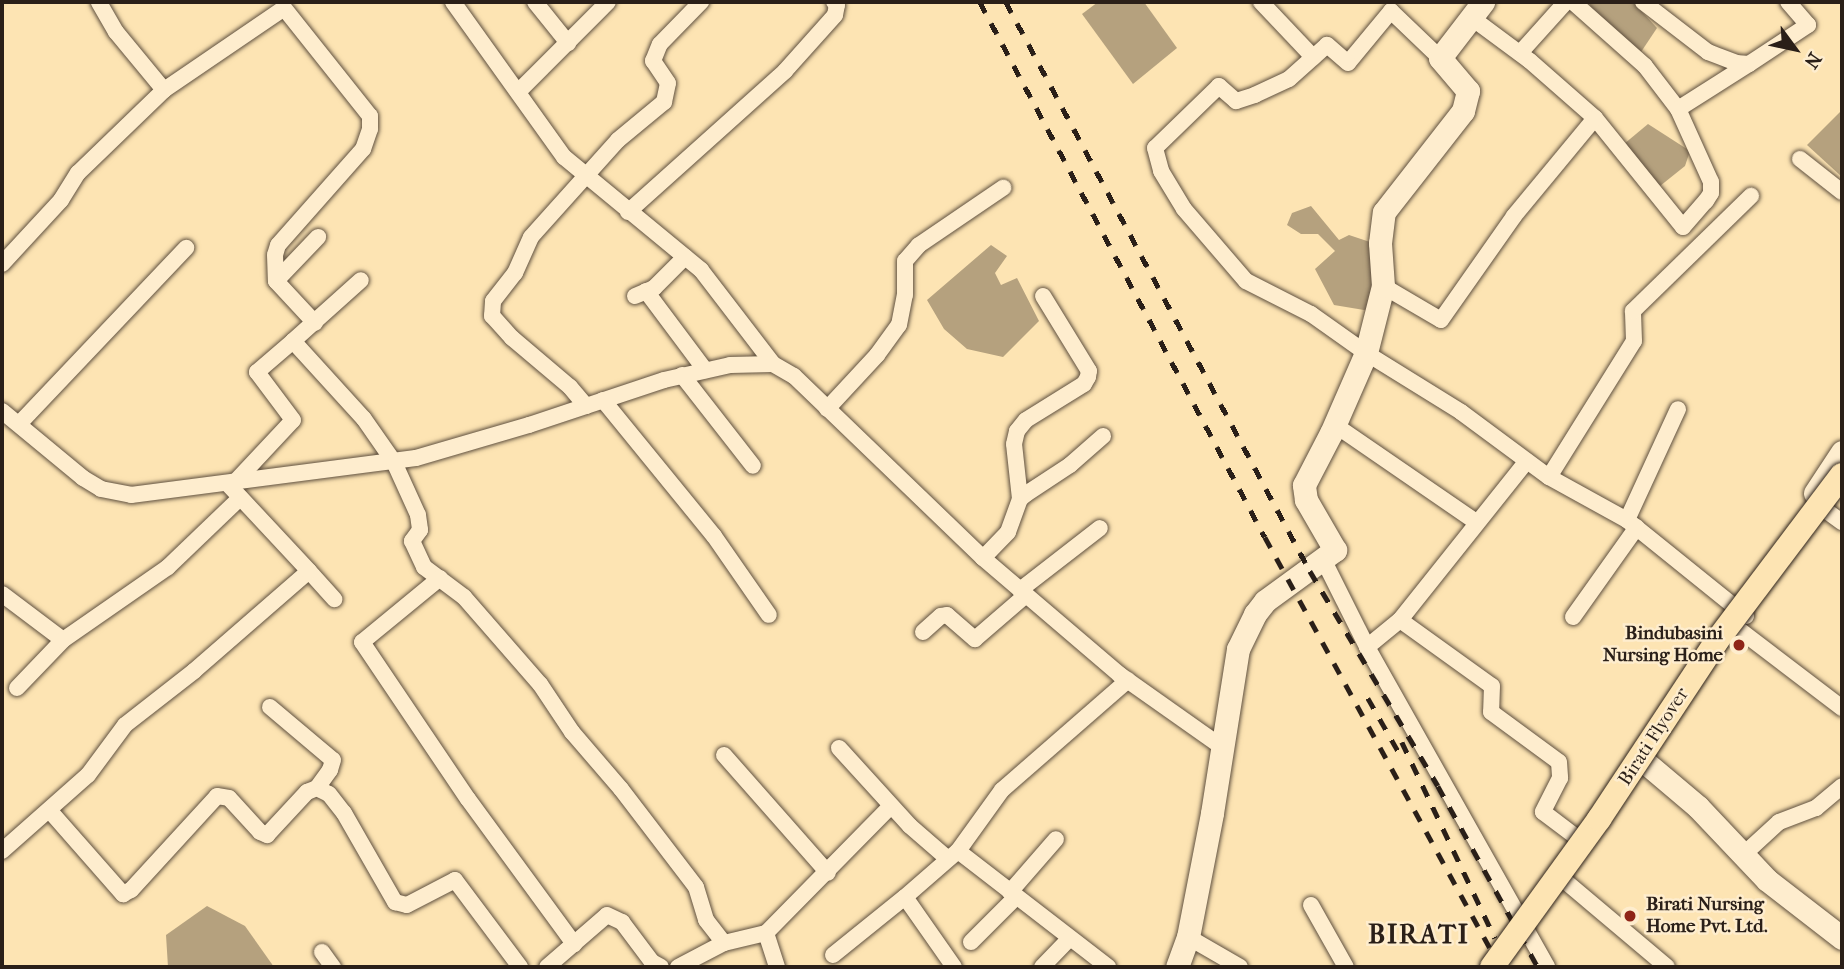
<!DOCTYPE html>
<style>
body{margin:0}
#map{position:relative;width:1844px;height:969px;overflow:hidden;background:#fde4b3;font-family:"IM FELL French Canon",serif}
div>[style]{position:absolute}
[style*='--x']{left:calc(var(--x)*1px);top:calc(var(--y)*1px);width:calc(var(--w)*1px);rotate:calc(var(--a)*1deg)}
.water>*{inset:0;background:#b5a17e}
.roads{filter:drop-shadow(0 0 2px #5f503f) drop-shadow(0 0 2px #5f503f)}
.street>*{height:16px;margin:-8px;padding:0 8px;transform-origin:8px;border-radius:8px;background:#feedce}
.secondary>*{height:23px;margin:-11.5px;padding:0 11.5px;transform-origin:11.5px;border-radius:11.5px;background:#feedce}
.rail>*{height:4.5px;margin-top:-2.25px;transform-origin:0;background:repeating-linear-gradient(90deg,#2a1f18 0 12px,transparent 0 24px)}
.bridges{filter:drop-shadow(0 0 2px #2a1f18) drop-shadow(0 0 2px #2a1f18)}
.primary-bridge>*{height:24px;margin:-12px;padding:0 12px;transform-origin:12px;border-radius:12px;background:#fde4b3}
.dots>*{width:19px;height:19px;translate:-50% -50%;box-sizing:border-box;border:4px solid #feedce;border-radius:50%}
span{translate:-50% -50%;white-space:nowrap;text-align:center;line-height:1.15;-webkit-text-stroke:5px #feedce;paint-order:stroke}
.poi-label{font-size:19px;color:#2a1f18;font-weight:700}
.right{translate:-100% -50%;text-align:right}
.left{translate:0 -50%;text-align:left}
.street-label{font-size:19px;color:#2a1f18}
.district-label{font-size:26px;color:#2a1f18;font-weight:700;letter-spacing:2px}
.frame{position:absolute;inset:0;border:4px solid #2a1f18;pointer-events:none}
.north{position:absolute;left:1760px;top:14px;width:70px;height:70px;-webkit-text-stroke:5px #feedce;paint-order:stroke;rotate:123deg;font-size:19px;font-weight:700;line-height:28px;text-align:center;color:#2a1f18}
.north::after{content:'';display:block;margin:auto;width:24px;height:32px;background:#2a1f18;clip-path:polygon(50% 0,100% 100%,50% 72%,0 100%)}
</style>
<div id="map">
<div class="water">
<div style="clip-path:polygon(1098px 2px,1144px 2px,1177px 48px,1133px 84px,1082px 14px)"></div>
<div style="clip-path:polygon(1589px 2px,1633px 2px,1657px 28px,1639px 55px,1592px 12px)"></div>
<div style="clip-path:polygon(1842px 110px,1842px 177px,1807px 145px)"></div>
<div style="clip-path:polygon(1648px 124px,1690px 151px,1685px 166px,1655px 190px,1624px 144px)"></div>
<div style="clip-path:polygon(1311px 206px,1339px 240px,1349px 235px,1370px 242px,1377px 270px,1370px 311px,1334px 305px,1315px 269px,1335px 251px,1318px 234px,1301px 234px,1287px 225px,1292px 213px)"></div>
<div style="clip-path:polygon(991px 245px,1007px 256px,995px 273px,1001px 285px,1017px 278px,1039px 321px,1003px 357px,967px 349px,944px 329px,927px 300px)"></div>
<div style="clip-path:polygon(207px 906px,245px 926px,274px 967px,168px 967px,166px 935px)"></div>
</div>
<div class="roads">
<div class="street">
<div style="--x:453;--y:2;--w:191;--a:54.4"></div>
<div style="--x:564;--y:157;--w:178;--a:39.5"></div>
<div style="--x:701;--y:270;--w:118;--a:52.5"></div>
<div style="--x:535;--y:2;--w:53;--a:51.2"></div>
<div style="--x:1261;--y:2;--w:76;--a:46.6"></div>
<div style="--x:1573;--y:2;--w:96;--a:41.6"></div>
<div style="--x:1645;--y:66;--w:54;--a:52.5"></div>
<div style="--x:1678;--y:109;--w:84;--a:-32.4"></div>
<div style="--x:1643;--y:2;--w:82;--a:37.6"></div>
<div style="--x:1708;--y:52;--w:30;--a:21"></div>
<div style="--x:1736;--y:63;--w:13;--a:4"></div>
<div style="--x:1749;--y:64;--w:71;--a:-33.5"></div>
<div style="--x:1808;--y:25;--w:30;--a:-131"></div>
<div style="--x:1472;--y:18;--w:72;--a:36.6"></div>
<div style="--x:1530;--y:61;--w:86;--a:41.2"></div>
<div style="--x:1595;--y:118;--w:140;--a:51.1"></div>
<div style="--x:1683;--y:227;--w:35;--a:-49"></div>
<div style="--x:1706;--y:201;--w:9;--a:-58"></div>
<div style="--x:1711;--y:193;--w:11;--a:-90"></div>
<div style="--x:1711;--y:182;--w:80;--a:-114.3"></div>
<div style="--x:1520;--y:53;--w:69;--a:-48"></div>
<div style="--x:1440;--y:58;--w:68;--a:-136.2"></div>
<div style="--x:1391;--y:11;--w:67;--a:129.6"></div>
<div style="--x:1348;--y:63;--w:28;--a:-139"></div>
<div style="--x:1327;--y:45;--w:51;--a:138.2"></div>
<div style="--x:1289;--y:79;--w:38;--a:155"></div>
<div style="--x:1255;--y:95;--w:20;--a:162"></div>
<div style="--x:1236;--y:101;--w:23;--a:-139"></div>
<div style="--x:1219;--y:86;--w:89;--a:135.9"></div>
<div style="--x:1155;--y:148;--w:24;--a:75"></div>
<div style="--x:1161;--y:171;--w:44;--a:58.8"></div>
<div style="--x:1184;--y:209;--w:95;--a:49.3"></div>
<div style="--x:1246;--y:281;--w:73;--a:26.9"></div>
<div style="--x:1311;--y:314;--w:67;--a:35.3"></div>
<div style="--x:1366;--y:353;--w:112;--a:31.8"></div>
<div style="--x:1461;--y:412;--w:109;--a:36.5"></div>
<div style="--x:1549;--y:477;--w:89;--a:28.9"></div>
<div style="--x:1627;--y:520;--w:153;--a:38.9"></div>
<div style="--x:164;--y:90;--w:145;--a:-34.3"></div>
<div style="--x:284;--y:8;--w:138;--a:51.5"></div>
<div style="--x:370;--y:116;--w:13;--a:90"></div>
<div style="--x:370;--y:129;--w:21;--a:109"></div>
<div style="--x:363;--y:149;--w:128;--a:131.5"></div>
<div style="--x:278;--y:245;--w:10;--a:107"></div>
<div style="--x:275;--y:255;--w:26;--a:88"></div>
<div style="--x:518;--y:92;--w:127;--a:-45"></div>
<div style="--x:1800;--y:159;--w:53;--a:38.2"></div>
<div style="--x:628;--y:212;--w:211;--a:-41.9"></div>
<div style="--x:785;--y:71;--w:75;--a:-48.2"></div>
<div style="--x:835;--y:15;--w:10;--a:-79"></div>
<div style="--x:837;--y:5;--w:4;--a:-135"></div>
<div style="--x:2;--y:264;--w:87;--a:-47.3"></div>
<div style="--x:61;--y:200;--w:32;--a:-58"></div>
<div style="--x:78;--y:173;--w:120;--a:-44"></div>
<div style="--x:164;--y:90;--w:75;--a:-129.6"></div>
<div style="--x:116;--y:32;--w:34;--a:-120"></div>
<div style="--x:1383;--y:286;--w:67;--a:30.4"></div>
<div style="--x:1441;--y:320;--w:127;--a:-54.9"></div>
<div style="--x:1514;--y:216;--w:127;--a:-50.4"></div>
<div style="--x:646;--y:291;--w:99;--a:53.2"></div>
<div style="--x:635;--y:296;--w:21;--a:-23"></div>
<div style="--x:654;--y:288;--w:44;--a:-45"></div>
<div style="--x:315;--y:323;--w:57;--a:-132.9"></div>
<div style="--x:276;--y:281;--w:61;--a:-46.3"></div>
<div style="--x:293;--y:341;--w:91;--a:-41.9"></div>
<div style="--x:682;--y:375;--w:115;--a:52"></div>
<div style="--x:603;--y:400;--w:176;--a:50.8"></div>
<div style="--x:714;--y:536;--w:96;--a:55.2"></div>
<div style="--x:586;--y:406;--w:25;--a:-130"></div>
<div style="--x:570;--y:387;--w:76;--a:-139.8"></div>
<div style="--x:512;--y:338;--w:30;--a:-132"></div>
<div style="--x:492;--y:316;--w:15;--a:-86"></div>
<div style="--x:493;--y:301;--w:36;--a:-52"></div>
<div style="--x:515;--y:273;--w:39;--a:-66"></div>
<div style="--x:531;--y:237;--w:130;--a:-48.1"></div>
<div style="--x:618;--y:140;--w:60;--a:-39.6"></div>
<div style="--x:664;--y:102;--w:19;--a:-78"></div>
<div style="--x:668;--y:83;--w:27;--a:-124"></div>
<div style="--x:653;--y:61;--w:18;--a:-68"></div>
<div style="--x:660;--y:44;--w:59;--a:-45.7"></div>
<div style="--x:827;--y:409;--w:74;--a:-47.2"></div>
<div style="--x:877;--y:355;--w:37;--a:-54"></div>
<div style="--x:899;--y:325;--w:31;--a:-79"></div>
<div style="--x:905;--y:295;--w:34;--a:-90"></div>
<div style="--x:905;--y:261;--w:21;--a:-49"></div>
<div style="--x:919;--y:245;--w:102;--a:-34.2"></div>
<div style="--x:2;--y:411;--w:105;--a:39.6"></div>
<div style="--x:83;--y:478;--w:21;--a:31"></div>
<div style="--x:101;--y:489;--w:31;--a:11"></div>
<div style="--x:131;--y:495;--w:287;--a:-7.4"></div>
<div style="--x:416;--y:458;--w:118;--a:-16.3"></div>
<div style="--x:529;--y:425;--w:142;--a:-18.4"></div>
<div style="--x:664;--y:380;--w:68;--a:-12.8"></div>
<div style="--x:730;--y:365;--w:43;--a:-1.3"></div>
<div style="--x:773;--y:364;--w:24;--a:30"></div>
<div style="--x:794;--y:376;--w:262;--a:43.9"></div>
<div style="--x:983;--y:558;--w:180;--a:40.5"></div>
<div style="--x:1120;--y:675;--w:125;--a:35.2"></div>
<div style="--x:19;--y:424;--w:243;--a:-46.5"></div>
<div style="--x:1335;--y:425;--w:171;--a:34.5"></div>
<div style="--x:1549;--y:477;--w:160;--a:-58"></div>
<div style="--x:1634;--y:341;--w:30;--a:-92"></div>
<div style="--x:1633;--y:311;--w:165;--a:-44.3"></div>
<div style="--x:236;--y:481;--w:83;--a:-46.9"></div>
<div style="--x:293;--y:420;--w:60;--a:-126.9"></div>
<div style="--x:257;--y:372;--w:48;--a:-40.7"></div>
<div style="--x:293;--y:341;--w:105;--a:47.7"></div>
<div style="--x:364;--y:419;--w:52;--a:55.1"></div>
<div style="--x:394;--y:462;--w:58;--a:65.6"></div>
<div style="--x:418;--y:515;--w:15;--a:82"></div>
<div style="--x:420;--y:530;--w:14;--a:126"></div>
<div style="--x:412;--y:541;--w:29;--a:65"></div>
<div style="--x:424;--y:567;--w:50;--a:36.9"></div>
<div style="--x:464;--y:597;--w:116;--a:48.9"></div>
<div style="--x:540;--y:684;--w:58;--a:56.3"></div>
<div style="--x:572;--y:732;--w:75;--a:49.3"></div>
<div style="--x:621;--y:789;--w:123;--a:52.6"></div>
<div style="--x:696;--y:887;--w:34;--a:73"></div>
<div style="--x:706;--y:920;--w:29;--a:52"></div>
<div style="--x:724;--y:943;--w:43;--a:-13.4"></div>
<div style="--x:766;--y:933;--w:36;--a:72"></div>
<div style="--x:1020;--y:499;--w:55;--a:-96.2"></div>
<div style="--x:1014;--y:444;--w:13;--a:-77"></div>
<div style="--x:1017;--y:431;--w:14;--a:-51"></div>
<div style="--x:1026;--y:420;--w:68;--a:-31.8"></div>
<div style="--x:1084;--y:384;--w:8;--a:-60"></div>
<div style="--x:1088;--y:377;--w:6;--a:-81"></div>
<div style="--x:1089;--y:371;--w:88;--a:-121.5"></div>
<div style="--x:1828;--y:512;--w:17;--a:36"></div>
<div style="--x:1627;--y:520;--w:122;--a:-65.3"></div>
<div style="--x:983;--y:558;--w:36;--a:-46"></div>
<div style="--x:1008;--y:532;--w:35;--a:-70"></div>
<div style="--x:1020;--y:499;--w:8;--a:-40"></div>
<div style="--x:1026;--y:494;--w:53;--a:-33.4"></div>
<div style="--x:1070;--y:465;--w:44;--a:-41.3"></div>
<div style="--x:1323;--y:559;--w:98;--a:63.4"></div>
<div style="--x:1367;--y:647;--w:367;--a:60.6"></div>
<div style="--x:309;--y:571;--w:38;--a:48"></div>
<div style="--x:440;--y:578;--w:101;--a:140.6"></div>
<div style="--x:362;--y:642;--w:189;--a:56"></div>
<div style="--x:468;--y:799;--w:180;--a:53.8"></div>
<div style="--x:1020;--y:590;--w:101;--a:-37.8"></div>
<div style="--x:2;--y:594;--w:76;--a:37"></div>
<div style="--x:1573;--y:617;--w:110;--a:-54.6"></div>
<div style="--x:1400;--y:620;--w:113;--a:35.7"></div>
<div style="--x:1492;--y:686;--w:26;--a:92"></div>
<div style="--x:1491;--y:712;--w:84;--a:36.3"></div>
<div style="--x:1559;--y:762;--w:16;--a:86"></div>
<div style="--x:1560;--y:778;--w:38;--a:117"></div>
<div style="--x:1543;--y:812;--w:40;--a:37"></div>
<div style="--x:1737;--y:628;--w:132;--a:37.3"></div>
<div style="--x:923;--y:632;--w:24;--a:-42"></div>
<div style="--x:941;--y:616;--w:6;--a:-9"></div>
<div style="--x:947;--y:615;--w:37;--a:41"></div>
<div style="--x:975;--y:639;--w:67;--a:-40.8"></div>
<div style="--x:1367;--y:647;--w:43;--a:-39.3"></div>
<div style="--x:1400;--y:620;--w:203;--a:-51.4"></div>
<div style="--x:17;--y:688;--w:66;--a:-46.2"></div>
<div style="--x:63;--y:640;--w:128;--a:-34.8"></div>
<div style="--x:168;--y:567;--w:100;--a:-43.8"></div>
<div style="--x:270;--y:707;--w:82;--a:40.1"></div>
<div style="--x:333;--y:760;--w:10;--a:107"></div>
<div style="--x:330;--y:770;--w:22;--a:126"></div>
<div style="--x:839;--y:748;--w:105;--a:47.7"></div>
<div style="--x:910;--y:826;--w:50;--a:41"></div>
<div style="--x:724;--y:755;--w:157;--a:48.6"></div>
<div style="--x:50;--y:811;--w:111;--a:48.7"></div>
<div style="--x:123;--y:894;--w:9;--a:-27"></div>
<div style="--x:131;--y:890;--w:127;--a:-47.5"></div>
<div style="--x:217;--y:796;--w:12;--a:9"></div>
<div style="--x:229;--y:798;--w:46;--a:47.6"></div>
<div style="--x:260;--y:832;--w:8;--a:23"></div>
<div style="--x:267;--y:835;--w:59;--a:-47.1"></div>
<div style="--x:307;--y:792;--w:11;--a:-22"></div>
<div style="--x:317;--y:788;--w:13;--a:27"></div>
<div style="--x:329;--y:794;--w:24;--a:52"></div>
<div style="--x:344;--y:813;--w:103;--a:60.2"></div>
<div style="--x:395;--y:902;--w:12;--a:14"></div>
<div style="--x:407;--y:905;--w:54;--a:-27.5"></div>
<div style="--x:455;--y:880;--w:109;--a:53.2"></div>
<div style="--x:2;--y:851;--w:115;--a:-41.5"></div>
<div style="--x:88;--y:775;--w:62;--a:-53.5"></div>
<div style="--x:125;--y:725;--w:88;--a:-38"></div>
<div style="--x:194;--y:671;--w:152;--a:-41"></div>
<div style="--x:309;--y:571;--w:120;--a:-133"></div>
<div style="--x:958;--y:851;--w:190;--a:37.7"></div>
<div style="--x:1743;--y:855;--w:49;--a:-42.5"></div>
<div style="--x:1779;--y:822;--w:40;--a:-21"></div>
<div style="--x:1816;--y:808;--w:34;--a:-40"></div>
<div style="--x:1565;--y:881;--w:133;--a:40.1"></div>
<div style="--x:1010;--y:892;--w:70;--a:-49"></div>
<div style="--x:1311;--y:905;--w:71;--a:60.6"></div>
<div style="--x:766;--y:933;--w:178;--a:-45.5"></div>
<div style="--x:1188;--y:937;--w:60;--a:30"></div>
<div style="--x:971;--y:942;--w:64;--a:-45"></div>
<div style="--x:322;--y:952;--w:19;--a:54"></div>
<div style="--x:833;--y:955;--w:92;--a:-38.9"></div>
<div style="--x:547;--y:967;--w:79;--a:-40.9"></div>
<div style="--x:607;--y:915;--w:17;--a:25"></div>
<div style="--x:622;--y:922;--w:50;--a:53.1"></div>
<div style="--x:652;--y:962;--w:10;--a:29"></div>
<div style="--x:678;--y:967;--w:52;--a:-27.6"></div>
<div style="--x:954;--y:967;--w:85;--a:-125"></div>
<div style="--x:905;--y:897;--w:70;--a:-41"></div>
<div style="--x:958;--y:851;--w:75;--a:-54.2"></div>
<div style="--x:1002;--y:790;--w:167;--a:-41.1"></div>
<div style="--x:1042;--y:967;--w:40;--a:-46"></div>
</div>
<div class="secondary">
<div style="--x:1815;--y:493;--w:49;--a:-56.6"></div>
<div style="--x:1646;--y:763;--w:68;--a:40.2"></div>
<div style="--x:1698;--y:807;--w:100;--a:46.6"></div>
<div style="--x:1767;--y:880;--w:95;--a:37.7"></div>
<div style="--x:1177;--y:967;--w:32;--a:-70"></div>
<div style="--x:1188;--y:937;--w:126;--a:-79"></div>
<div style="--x:1212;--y:813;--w:166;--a:-81"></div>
<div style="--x:1238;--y:649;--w:39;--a:-64"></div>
<div style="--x:1255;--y:614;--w:16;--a:-52"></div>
<div style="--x:1265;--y:601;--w:87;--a:-36.1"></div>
<div style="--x:1335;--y:550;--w:58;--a:-120.1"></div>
<div style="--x:1306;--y:500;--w:15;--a:-98"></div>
<div style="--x:1304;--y:485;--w:59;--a:-62.6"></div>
<div style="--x:1331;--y:433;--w:87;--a:-66.4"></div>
<div style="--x:1366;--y:353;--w:69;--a:-75.8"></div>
<div style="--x:1383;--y:286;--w:43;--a:-94"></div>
<div style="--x:1380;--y:243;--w:31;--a:-83"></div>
<div style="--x:1384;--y:212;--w:128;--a:-52"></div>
<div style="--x:1463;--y:111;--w:21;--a:-76"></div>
<div style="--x:1468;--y:91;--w:43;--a:-130.3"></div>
<div style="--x:1440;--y:58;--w:71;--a:-52.5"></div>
</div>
</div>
<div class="rail">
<div style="--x:980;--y:2;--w:606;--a:61.96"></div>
<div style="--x:1265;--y:537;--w:490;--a:61.3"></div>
<div style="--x:1006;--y:2;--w:645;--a:61.89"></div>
<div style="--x:1310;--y:571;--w:250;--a:59.2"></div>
<div style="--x:1438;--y:786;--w:207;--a:61.1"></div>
<div style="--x:1368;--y:698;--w:67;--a:60.4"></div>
<div style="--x:1402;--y:742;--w:217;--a:64.6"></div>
</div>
<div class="bridges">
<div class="primary-bridge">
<div style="--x:1492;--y:967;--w:183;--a:-54.1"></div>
<div style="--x:1599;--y:819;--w:212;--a:-56.5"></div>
<div style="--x:1716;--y:642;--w:209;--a:-53"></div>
</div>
</div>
<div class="dots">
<div style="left:1739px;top:645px;background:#8f2418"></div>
<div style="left:1630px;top:916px;background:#8f2418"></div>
</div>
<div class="poi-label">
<span class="right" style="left:1723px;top:645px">Bindubasini<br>Nursing Home</span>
<span class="left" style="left:1646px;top:916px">Birati Nursing<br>Home Pvt. Ltd.</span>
</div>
<div class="street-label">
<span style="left:1654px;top:737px;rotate:-57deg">Birati Flyover</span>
</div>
<div class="district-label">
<span style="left:1419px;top:935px">BIRATI</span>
</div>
<div class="frame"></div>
<div class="north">N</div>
</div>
